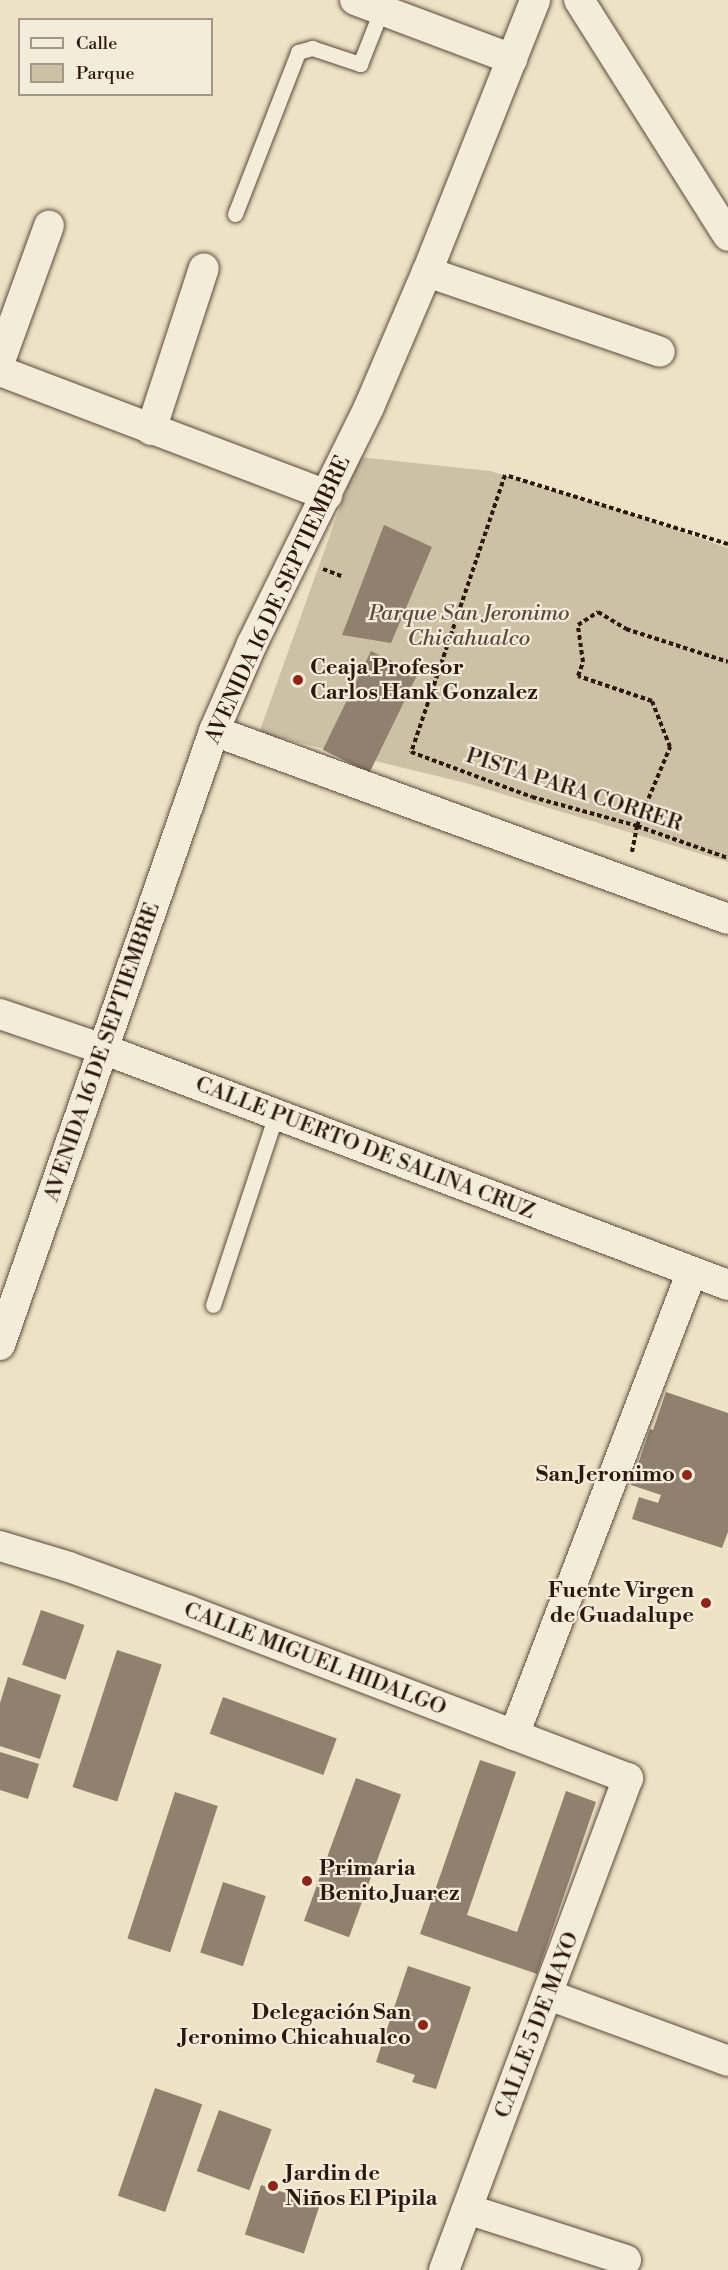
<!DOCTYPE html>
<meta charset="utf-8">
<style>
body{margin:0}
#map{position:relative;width:728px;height:2270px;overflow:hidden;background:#ede2c4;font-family:"Libre Bodoni",serif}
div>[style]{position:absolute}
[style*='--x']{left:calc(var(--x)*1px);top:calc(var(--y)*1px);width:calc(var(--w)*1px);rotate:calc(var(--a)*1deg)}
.green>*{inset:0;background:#ccc0a5}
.building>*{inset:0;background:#90816e;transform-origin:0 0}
.path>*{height:4px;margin-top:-2px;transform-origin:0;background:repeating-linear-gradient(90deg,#2b1810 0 4.5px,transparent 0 7.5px)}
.roads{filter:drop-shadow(0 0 2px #5c4a3d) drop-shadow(0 0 2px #5c4a3d)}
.service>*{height:15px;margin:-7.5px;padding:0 7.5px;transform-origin:7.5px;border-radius:7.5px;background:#f3ecd9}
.minor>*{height:30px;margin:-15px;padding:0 15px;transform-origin:15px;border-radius:15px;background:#f3ecd9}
.dots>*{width:16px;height:16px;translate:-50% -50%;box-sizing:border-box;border:3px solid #f3ecd9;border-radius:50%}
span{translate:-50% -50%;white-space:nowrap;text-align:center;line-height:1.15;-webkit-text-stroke:4.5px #f3ecd9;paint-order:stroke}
.street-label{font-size:22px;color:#2b1810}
.park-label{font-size:22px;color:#5b4a3d;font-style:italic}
.poi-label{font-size:22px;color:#2b1810;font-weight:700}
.left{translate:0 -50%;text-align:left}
.right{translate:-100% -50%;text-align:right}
.legend{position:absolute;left:18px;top:18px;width:195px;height:78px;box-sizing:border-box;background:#f3ecd9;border:2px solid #a39789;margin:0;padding:8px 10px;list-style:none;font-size:18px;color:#2b1810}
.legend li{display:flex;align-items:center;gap:12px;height:30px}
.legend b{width:30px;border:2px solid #a39789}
</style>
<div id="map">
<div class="green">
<div style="clip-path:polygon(358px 457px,490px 471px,628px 513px,728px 548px,728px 862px,466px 783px,259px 733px)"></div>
</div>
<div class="building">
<div style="clip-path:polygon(384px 525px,432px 547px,391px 643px,342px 635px)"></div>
<div style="left:371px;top:651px;width:52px;height:110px;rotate:26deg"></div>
<div style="clip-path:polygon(666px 1392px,728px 1413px,728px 1532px,722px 1548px,632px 1519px,639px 1497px,658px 1503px,661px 1495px,631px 1485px,650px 1429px,653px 1430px)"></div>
<div style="left:41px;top:1610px;width:46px;height:58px;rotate:19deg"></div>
<div style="left:117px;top:1650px;width:47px;height:144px;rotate:18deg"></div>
<div style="clip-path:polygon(8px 1677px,61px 1695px,40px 1759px,0 1746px,0 1703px)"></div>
<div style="left:223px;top:1697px;width:121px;height:39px;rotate:20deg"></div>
<div style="clip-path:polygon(0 1752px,39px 1764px,28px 1799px,0 1790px)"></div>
<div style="clip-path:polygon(480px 1760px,516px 1772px,467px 1915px,517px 1932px,566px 1791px,596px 1802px,537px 1974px,420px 1934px)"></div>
<div style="left:356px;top:1778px;width:48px;height:152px;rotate:20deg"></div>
<div style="left:175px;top:1792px;width:45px;height:154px;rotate:18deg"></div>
<div style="left:223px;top:1882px;width:45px;height:74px;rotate:18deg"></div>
<div style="clip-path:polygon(408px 1966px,471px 1987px,436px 2089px,412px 2082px,415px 2075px,376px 2062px)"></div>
<div style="left:155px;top:2088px;width:50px;height:114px;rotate:19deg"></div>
<div style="left:219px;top:2110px;width:56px;height:65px;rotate:20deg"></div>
<div style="left:261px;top:2185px;width:62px;height:52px;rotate:18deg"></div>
</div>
<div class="path">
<div style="--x:728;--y:544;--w:233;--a:-162.8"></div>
<div style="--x:505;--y:475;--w:293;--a:108.7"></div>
<div style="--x:411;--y:752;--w:129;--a:20.4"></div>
<div style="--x:532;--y:797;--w:109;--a:15.4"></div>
<div style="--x:637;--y:826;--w:96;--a:19.4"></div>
<div style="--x:323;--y:569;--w:22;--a:21"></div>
<div style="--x:632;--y:852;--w:26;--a:-79"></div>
<div style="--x:637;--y:826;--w:86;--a:-67.3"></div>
<div style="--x:670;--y:747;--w:49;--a:-111.4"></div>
<div style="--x:652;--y:701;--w:78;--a:-161.3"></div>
<div style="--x:578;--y:676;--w:15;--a:-70"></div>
<div style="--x:583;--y:662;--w:37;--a:-98"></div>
<div style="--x:578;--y:625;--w:24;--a:-33"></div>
<div style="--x:598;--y:612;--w:33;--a:31"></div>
<div style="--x:626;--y:629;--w:107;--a:17.9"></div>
</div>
<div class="roads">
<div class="service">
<div style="--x:235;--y:214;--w:174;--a:-68.7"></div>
<div style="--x:298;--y:52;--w:15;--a:-16"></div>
<div style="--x:312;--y:48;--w:51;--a:18.4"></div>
<div style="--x:360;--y:64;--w:57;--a:-68.4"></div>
<div style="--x:213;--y:1305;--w:201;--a:-71.7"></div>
</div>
<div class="minor">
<div style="--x:355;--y:0;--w:168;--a:20.6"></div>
<div style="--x:579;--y:0;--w:279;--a:57.7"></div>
<div style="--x:427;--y:272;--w:246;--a:18.9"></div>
<div style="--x:0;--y:361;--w:144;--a:-70.1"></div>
<div style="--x:0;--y:371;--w:350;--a:20.8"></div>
<div style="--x:151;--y:430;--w:170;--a:-71.9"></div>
<div style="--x:214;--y:731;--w:547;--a:20.09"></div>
<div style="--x:0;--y:1014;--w:109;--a:18.8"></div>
<div style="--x:103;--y:1049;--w:668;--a:20.69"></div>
<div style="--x:0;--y:1345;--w:650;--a:-70.78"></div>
<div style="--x:214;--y:731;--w:95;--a:-66.4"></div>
<div style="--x:252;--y:644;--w:264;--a:-63.7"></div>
<div style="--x:369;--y:407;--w:147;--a:-66.8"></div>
<div style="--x:427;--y:272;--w:293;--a:-68.3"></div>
<div style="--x:0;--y:1546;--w:72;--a:16.9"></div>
<div style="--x:69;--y:1567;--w:129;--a:20"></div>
<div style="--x:190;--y:1611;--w:469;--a:20.9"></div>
<div style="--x:628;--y:1778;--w:525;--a:110.5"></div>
<div style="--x:514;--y:1735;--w:496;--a:-69"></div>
<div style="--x:549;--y:1995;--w:191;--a:20.2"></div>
<div style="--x:467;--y:2209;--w:167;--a:17.8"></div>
</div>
</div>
<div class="dots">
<div style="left:298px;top:680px;background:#8f2418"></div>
<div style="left:687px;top:1475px;background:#8f2418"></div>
<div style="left:706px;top:1603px;background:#8f2418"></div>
<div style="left:307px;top:1881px;background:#8f2418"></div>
<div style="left:423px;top:2025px;background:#8f2418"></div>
<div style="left:273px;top:2186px;background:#8f2418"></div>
</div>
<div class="street-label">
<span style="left:278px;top:600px;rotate:-65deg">AVENIDA 16 DE SEPTIEMBRE</span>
<span style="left:574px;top:790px;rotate:18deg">PISTA PARA CORRER</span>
<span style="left:102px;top:1052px;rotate:-71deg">AVENIDA 16 DE SEPTIEMBRE</span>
<span style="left:365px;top:1148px;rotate:21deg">CALLE PUERTO DE SALINA CRUZ</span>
<span style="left:315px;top:1659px;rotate:21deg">CALLE MIGUEL HIDALGO</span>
<span style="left:537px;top:2025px;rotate:-69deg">CALLE 5 DE MAYO</span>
</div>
<div class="park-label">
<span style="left:469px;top:626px">Parque San Jeronimo<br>Chicahualco</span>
</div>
<div class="poi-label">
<span class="left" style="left:310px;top:680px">Ceaja Profesor<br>Carlos Hank Gonzalez</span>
<span class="right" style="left:675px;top:1475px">San Jeronimo</span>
<span class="right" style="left:694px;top:1603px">Fuente Virgen<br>de Guadalupe</span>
<span class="left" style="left:319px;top:1881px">Primaria<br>Benito Juarez</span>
<span class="right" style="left:411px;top:2025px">Delegación San<br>Jeronimo Chicahualco</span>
<span class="left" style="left:285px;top:2186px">Jardin de<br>Niños El Pipila</span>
</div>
<ul class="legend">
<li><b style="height:8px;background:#f3ecd9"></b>Calle</li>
<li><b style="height:16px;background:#ccc0a5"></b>Parque</li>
</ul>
</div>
